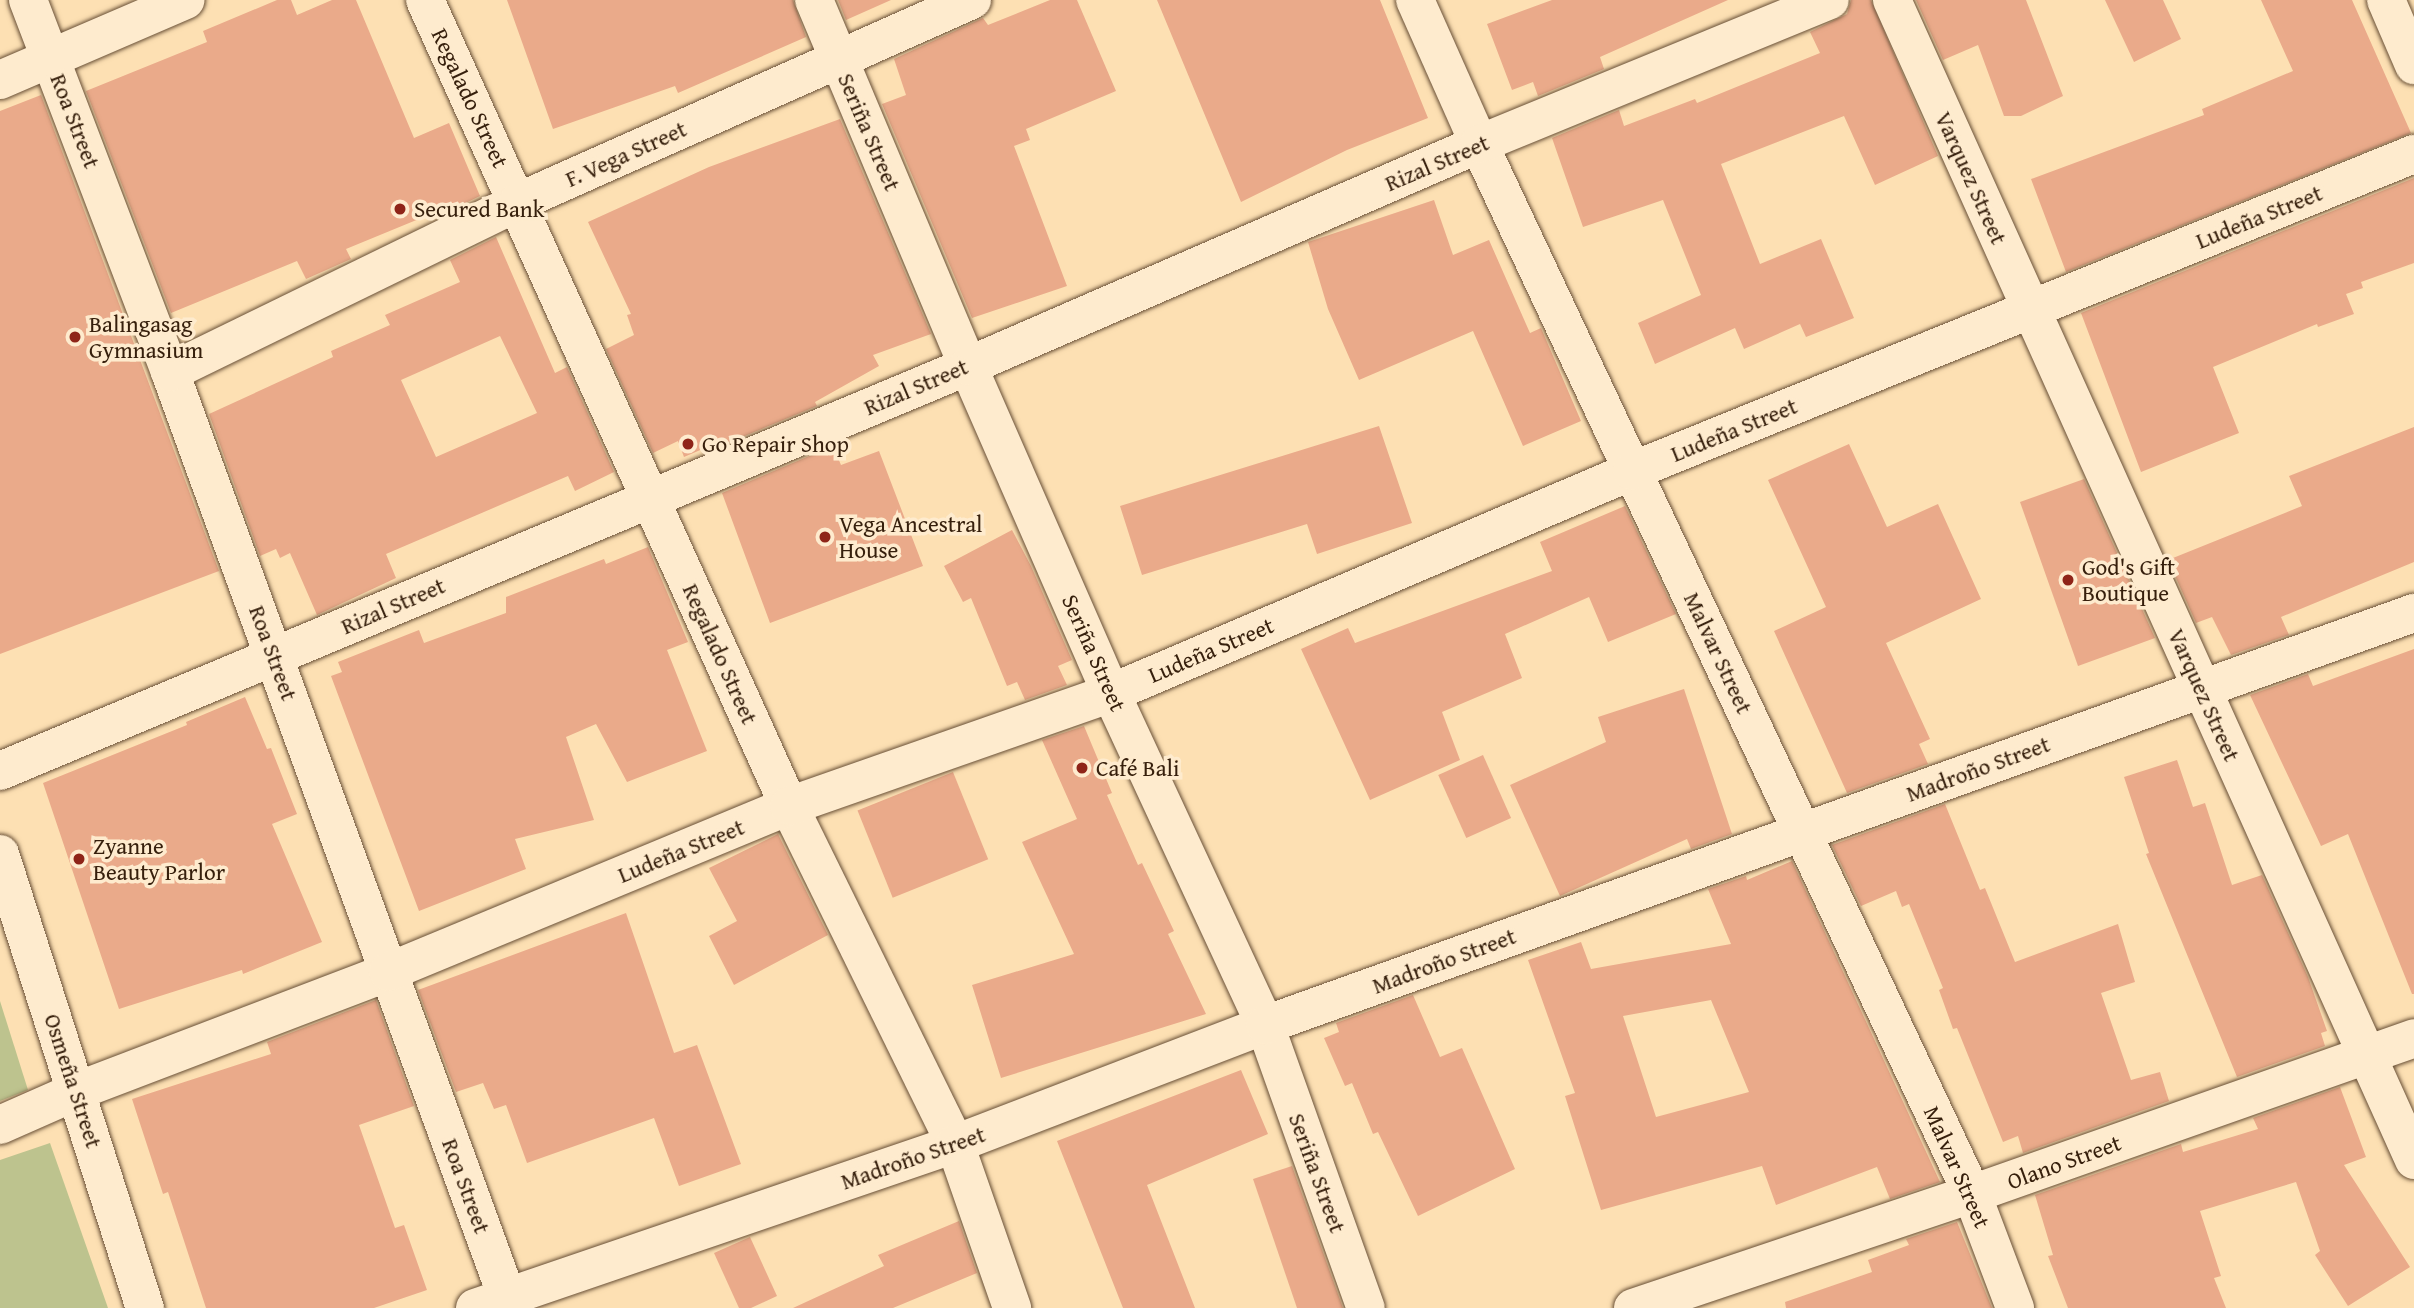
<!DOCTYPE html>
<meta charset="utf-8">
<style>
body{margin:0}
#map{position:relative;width:2414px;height:1308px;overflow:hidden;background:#fde0b3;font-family:"Gentium Book Plus",serif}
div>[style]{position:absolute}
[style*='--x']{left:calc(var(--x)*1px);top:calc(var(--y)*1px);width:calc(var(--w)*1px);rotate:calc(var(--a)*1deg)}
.green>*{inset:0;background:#bdc38e}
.building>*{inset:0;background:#eaaa8a;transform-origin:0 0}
.roads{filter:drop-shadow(0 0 2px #684f36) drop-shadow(0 0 2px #684f36)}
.street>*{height:38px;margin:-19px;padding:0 19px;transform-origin:19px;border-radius:19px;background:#feebce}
.secondary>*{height:38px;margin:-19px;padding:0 19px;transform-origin:19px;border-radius:19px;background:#feebce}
.dots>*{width:19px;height:19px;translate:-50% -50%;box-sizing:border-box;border:4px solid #feebce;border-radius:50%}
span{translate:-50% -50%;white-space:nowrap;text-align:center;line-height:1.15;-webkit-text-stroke:7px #feebce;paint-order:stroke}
.street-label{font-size:23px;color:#361f0c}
.poi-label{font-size:23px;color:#361f0c}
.left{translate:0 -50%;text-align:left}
</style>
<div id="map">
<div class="green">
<div style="clip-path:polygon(0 1001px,28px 1090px,0 1101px)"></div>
<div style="clip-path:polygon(50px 1143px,108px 1308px,0 1308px,0 1160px)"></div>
</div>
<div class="building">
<div style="clip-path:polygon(277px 0,291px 0,297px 15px,332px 0,356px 0,414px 138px,449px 123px,480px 196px,433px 219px,431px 214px,346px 249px,351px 259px,306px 279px,297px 261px,171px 313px,86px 91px,207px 42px,203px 31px)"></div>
<div style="clip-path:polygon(507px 0,793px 0,806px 37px,678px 93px,675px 86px,553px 129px)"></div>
<div style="clip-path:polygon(838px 0,891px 0,846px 20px)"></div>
<div style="clip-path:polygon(1050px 0,1077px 0,1116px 91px,1026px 129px,1030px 140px,1014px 146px,1067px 286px,972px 318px,882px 104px,906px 95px,894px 59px,983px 18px,988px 25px)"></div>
<div style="clip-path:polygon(1157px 0,1380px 0,1428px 118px,1347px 150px,1241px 202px)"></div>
<div style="clip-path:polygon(1552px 0,1728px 0,1600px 57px,1604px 69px,1538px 96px,1533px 82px,1512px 90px,1487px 24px)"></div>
<div style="clip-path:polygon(1851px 0,1871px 0,1938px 156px,1875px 185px,1844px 116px,1721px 164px,1760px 264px,1821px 239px,1854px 318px,1806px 337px,1800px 324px,1744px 349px,1735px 328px,1655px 364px,1638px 323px,1701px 295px,1663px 200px,1583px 227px,1552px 138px,1619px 110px,1624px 126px,1695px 99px,1697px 103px,1820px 53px,1810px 32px,1847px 14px)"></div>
<div style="clip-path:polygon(1916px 0,2026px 0,2063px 96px,2021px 116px,2004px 116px,1978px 45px,1943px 60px)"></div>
<div style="clip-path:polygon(2105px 0,2163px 0,2181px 39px,2134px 62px)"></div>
<div style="clip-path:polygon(2261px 0,2352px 0,2411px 133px,2066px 272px,2031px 179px,2204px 115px,2202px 109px,2293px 71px)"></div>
<div style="clip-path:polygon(41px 95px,219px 571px,0 654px,0 111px)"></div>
<div style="clip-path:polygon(840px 119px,931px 334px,873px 355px,879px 366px,815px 402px,817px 406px,706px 452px,705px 448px,684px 457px,678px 441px,653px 453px,606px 349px,634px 335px,627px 315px,631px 314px,588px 222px,709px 167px)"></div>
<div style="clip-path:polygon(2414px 178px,2414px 263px,2361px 282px,2363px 288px,2346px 294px,2354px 314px,2318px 327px,2317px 324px,2213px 367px,2239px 433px,2141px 472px,2081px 313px)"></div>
<div style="clip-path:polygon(1434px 200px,1453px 255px,1489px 240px,1530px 333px,1541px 328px,1581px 421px,1523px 446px,1473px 331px,1359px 380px,1328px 309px,1308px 242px)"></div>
<div style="clip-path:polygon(evenodd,496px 237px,555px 373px,567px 367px,614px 472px,575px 491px,568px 476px,386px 554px,396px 578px,317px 615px,290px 553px,280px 558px,276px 549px,260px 556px,209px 414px,333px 357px,331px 351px,390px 325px,385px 315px,460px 282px,450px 260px,496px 237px,500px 336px,537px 413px,436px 457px,401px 380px,500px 336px)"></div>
<div style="clip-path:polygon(1379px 426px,1412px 523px,1317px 554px,1307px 524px,1142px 575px,1120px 506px)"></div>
<div style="clip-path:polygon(2414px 427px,2414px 562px,2281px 617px,2289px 635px,2231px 655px,2212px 617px,2196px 623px,2168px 560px,2302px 506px,2289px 476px)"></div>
<div style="clip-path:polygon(1849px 444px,1887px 527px,1938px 504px,1981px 599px,1886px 643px,1930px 739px,1919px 744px,1928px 764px,1847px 793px,1774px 631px,1826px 607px,1768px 480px)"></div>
<div style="clip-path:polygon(833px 446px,841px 465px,879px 451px,923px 566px,770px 623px,722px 493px)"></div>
<div style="clip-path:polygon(2084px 479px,2155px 638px,2078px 666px,2020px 502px)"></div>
<div style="clip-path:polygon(1625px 506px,1676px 614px,1608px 642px,1589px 597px,1505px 634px,1522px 678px,1442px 712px,1460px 760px,1370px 800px,1301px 649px,1348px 628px,1355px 643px,1552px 571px,1540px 542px)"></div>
<div style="clip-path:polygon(1012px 530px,1031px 566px,1072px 660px,1058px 666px,1067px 685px,1025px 700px,1017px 682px,1007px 686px,971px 598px,963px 602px,944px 566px)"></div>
<div style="clip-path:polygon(648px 547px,688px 642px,667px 650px,707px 751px,627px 782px,596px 724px,566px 737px,594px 820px,515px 839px,526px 869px,419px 911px,331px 676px,342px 672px,338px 662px,419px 630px,424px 643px,506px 613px,506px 597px,604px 559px,606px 564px)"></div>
<div style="clip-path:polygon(2414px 649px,2414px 994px,2412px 994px,2348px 834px,2321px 846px,2250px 695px,2308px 674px,2313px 686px)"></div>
<div style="clip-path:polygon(1684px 689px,1732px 834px,1691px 849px,1687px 839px,1560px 896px,1510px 785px,1606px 742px,1598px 717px)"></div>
<div style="clip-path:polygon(245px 697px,267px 749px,271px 748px,297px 814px,272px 824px,322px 942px,243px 974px,242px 970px,119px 1009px,43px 783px,187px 725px,186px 722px)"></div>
<div style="clip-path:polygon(1084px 726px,1112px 793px,1107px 795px,1138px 865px,1142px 863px,1174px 931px,1168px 934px,1206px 1014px,1001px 1078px,972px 985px,1074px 954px,1022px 842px,1077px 819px,1042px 740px)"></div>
<div style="left:1483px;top:755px;width:69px;height:49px;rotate:66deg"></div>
<div style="clip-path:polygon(2177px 760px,2193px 807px,2205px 803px,2232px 885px,2262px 875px,2308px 977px,2327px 1031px,2321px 1033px,2325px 1046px,2237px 1077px,2146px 854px,2149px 853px,2124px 777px)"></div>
<div style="left:953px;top:772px;width:94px;height:103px;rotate:68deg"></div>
<div style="clip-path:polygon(1945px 804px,1980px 890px,1985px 888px,2015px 962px,2118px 924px,2135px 982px,2101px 993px,2131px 1080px,2160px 1072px,2169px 1101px,2023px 1153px,2018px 1136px,2003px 1142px,1957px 1028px,1953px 1029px,1939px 990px,1943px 988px,1909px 904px,1902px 907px,1896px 891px,1861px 906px,1832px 845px)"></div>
<div style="clip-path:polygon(778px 834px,828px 935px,734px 985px,709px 936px,737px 921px,709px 868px)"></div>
<div style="clip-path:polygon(evenodd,1792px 861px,1940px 1182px,1890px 1199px,1877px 1167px,1776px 1205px,1762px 1166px,1601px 1210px,1565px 1096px,1575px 1093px,1528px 960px,1581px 942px,1591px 969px,1731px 944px,1708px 889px,1746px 876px,1747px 880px,1792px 861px,1711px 1000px,1749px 1092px,1656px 1117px,1623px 1016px,1711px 1000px)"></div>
<div style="clip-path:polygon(626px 913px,674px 1053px,697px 1045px,741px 1164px,679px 1186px,654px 1118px,527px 1163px,506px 1105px,494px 1109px,483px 1083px,456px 1092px,418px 990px)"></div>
<div style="clip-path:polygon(1413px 995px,1440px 1057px,1462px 1048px,1515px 1169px,1418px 1216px,1378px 1132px,1373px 1134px,1352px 1083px,1345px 1086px,1324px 1038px,1339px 1032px,1336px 1023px)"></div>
<div style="clip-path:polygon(376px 1000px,414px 1106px,359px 1125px,395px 1228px,404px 1225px,427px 1290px,374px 1308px,206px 1308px,168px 1192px,163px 1194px,132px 1099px,271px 1054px,267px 1042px)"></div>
<div style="clip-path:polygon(1241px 1070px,1268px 1134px,1147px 1185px,1195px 1308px,1123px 1308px,1057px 1141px)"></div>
<div style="clip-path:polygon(2340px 1087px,2366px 1157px,2344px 1165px,2410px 1267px,2348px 1306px,2315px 1255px,2320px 1251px,2296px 1182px,2200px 1211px,2221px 1276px,2214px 1278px,2226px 1308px,2068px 1308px,2048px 1256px,2053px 1255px,2035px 1195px,2181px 1144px,2183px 1152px,2258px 1129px,2253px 1118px)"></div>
<div style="clip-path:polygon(1292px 1166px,1343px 1308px,1297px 1308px,1253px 1179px)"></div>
<div style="clip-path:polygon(959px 1221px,977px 1273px,893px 1308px,793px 1308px,884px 1266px,878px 1255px)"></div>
<div style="clip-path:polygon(1957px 1222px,1992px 1308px,1786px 1308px,1785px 1302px,1872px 1272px,1868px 1260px,1909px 1245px,1906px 1239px)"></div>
<div style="clip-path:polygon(750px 1237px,777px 1296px,751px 1308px,739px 1308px,714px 1253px)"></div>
</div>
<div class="roads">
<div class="street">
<div style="--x:28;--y:0;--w:398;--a:69.1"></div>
<div style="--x:170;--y:372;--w:996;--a:69.98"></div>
<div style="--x:425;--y:0;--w:884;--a:65.7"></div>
<div style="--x:789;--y:806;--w:377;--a:63.8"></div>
<div style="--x:955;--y:1144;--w:174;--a:70.8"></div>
<div style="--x:814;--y:0;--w:397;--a:67.2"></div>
<div style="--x:968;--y:366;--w:357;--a:66.4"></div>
<div style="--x:1111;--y:693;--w:366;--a:65.1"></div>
<div style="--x:1265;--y:1025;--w:300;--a:70.4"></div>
<div style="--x:1415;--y:0;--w:158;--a:66"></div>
<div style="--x:1479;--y:144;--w:1160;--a:64.85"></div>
<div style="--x:1972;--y:1194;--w:122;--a:69.3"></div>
<div style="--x:2386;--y:0;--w:71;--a:66.7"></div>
<div style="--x:170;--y:372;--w:387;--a:-26"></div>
<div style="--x:518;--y:202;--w:497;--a:-24"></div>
<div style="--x:0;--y:1125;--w:84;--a:-23.8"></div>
<div style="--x:77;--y:1091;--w:333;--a:-20.9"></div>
<div style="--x:388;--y:972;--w:434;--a:-22.5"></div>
<div style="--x:789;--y:806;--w:341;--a:-19.3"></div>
<div style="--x:1111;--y:693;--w:566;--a:-23.08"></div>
<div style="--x:1632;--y:471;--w:844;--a:-22.07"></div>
<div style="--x:475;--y:1308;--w:507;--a:-18.86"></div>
<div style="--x:955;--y:1144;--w:332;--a:-21"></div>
<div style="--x:1265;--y:1025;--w:1221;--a:-19.73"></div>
<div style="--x:1633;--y:1308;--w:358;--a:-18.6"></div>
<div style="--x:1972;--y:1194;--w:469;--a:-19.4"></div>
</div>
<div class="secondary">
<div style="--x:1892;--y:0;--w:1272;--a:65.77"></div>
<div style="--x:0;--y:80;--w:202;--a:-23.3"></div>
<div style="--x:0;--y:771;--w:1049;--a:-22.7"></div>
<div style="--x:968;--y:366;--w:557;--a:-23.48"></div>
<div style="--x:1479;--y:144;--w:379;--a:-22.3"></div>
<div style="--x:0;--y:854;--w:477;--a:72.3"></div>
</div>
</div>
<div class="dots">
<div style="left:400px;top:209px;background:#8f2418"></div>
<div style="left:75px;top:337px;background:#8f2418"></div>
<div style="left:688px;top:444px;background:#8f2418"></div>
<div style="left:825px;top:537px;background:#8f2418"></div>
<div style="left:2068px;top:580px;background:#8f2418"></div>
<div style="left:1082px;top:768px;background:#8f2418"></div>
<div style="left:79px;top:859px;background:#8f2418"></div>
</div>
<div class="street-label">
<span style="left:470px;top:98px;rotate:65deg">Regalado Street</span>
<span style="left:75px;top:121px;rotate:69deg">Roa Street</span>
<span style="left:869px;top:132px;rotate:67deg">Seriña Street</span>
<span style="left:626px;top:154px;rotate:-24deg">F. Vega Street</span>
<span style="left:1437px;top:163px;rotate:-23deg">Rizal Street</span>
<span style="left:1971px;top:178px;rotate:66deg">Varquez Street</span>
<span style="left:2259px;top:217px;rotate:-22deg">Ludeña Street</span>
<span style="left:916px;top:387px;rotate:-23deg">Rizal Street</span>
<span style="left:1734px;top:430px;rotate:-22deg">Ludeña Street</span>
<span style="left:393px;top:606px;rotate:-23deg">Rizal Street</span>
<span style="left:1211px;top:650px;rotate:-23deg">Ludeña Street</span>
<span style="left:273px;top:653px;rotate:70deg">Roa Street</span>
<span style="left:1094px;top:653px;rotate:66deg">Seriña Street</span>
<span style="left:1718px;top:653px;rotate:65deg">Malvar Street</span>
<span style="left:720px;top:654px;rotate:66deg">Regalado Street</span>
<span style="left:2204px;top:695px;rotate:66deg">Varquez Street</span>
<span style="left:1978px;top:769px;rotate:-20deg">Madroño Street</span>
<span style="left:681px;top:851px;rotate:-22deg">Ludeña Street</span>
<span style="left:1444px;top:961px;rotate:-20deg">Madroño Street</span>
<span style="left:73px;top:1081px;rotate:72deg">Osmeña Street</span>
<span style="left:913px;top:1158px;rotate:-19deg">Madroño Street</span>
<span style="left:2064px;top:1162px;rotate:-20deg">Olano Street</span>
<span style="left:1957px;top:1167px;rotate:66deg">Malvar Street</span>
<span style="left:1317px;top:1173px;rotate:70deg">Seriña Street</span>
<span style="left:466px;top:1186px;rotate:70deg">Roa Street</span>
</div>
<div class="poi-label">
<span class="left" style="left:414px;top:209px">Secured Bank</span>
<span class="left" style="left:89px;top:337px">Balingasag<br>Gymnasium</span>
<span class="left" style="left:702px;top:444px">Go Repair Shop</span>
<span class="left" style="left:839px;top:537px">Vega Ancestral<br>House</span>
<span class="left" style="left:2082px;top:580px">God's Gift<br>Boutique</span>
<span class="left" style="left:1096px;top:768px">Café Bali</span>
<span class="left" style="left:93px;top:859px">Zyanne<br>Beauty Parlor</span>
</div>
</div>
